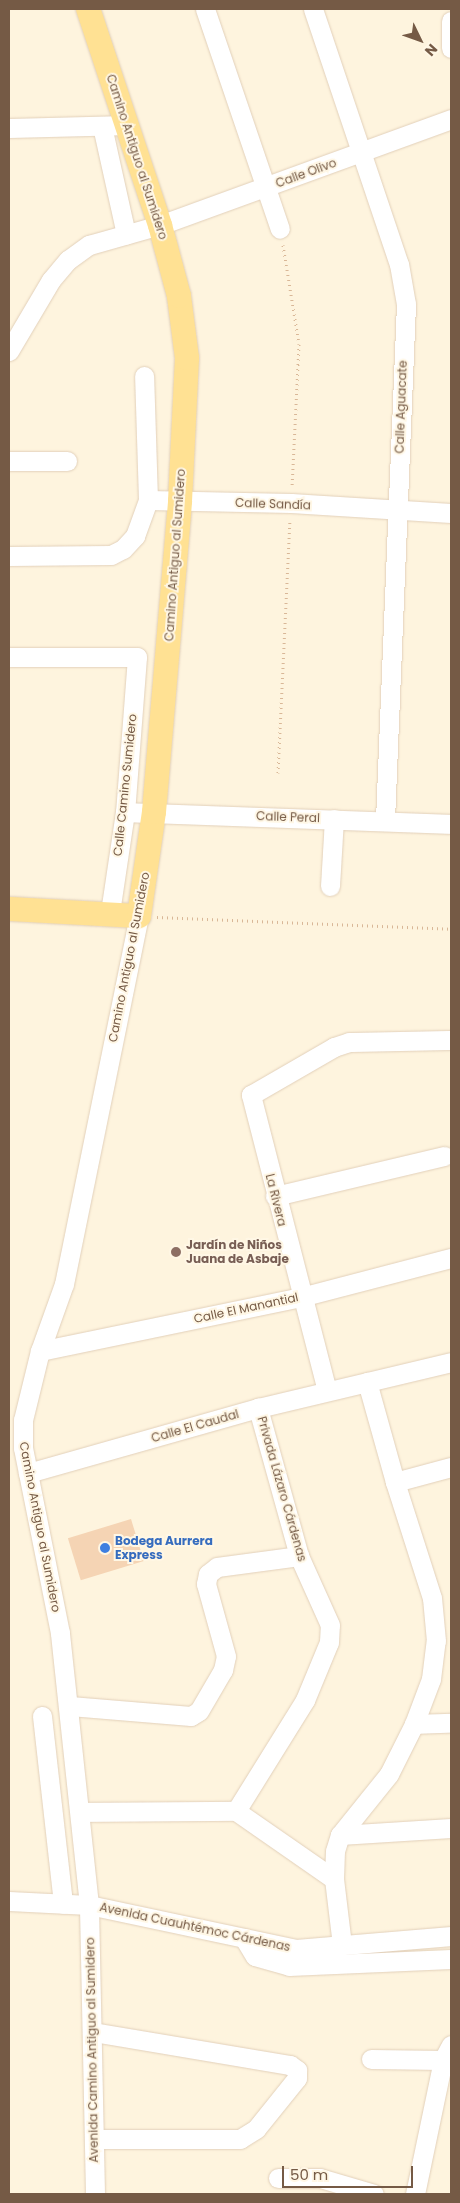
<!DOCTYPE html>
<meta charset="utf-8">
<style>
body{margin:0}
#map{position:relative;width:460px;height:2203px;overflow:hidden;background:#fef4de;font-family:Poppins,sans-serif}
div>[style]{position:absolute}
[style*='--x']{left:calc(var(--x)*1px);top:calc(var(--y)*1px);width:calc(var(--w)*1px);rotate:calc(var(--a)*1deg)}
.building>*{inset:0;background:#f5d4b4;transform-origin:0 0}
.path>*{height:3px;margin-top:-1.5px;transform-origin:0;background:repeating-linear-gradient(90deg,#d9b797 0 1px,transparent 0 5px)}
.roads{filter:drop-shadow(0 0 1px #e2d0ba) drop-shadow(0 0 1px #e2d0ba)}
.minor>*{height:19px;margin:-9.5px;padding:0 9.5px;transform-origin:9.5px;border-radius:9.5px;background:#fff}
.major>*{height:24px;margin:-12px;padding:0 12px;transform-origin:12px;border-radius:12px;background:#ffe193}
.dots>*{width:14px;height:14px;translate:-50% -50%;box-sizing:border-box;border:2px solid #fff7e5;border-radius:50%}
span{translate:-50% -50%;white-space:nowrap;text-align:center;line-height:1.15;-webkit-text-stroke:4px #fff7e5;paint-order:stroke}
.street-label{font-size:12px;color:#755a45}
.education-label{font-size:12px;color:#785e54;font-weight:700}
.left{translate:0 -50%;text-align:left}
.shop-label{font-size:12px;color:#366cbe;font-weight:700}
.frame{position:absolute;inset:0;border:10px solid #755a45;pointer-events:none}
.north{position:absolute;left:395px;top:15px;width:50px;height:50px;-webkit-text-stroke:4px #fff7e5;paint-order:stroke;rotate:132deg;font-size:14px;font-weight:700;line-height:20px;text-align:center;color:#755a45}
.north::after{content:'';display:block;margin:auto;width:18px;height:22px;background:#755a45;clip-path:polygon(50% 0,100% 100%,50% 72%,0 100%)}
.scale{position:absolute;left:282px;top:2166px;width:131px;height:22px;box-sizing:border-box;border:2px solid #755a45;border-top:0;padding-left:6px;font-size:15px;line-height:18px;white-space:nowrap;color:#755a45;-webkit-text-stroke:4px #fff7e5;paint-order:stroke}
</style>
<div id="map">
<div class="building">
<div style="left:131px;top:1519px;width:44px;height:66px;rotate:73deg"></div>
</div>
<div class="path">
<div style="--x:283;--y:245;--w:100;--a:80.8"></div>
<div style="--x:299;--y:344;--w:143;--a:92.8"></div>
<div style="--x:278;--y:773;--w:252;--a:-87.3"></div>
<div style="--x:157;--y:917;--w:294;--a:2.3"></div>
</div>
<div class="roads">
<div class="minor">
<div style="--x:205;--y:9;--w:232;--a:71.2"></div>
<div style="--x:313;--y:9;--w:269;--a:71.4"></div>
<div style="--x:399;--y:264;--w:41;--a:80.1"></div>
<div style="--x:406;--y:304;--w:516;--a:92.33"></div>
<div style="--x:451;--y:21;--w:27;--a:90"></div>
<div style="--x:102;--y:126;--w:111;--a:77.5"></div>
<div style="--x:9;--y:128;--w:119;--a:-1.4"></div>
<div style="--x:9;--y:351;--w:82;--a:-59.4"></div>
<div style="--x:51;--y:280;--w:26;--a:-50"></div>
<div style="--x:68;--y:260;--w:26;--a:-36"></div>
<div style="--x:89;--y:245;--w:74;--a:-15.7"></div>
<div style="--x:160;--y:225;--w:310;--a:-20"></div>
<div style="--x:9;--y:461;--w:58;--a:0"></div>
<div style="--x:148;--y:500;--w:143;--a:1.2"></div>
<div style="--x:291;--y:503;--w:160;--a:3.6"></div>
<div style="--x:9;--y:556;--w:102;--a:-0.6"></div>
<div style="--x:111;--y:555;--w:13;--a:-27"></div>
<div style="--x:123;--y:549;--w:18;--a:-47"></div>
<div style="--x:135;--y:536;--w:38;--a:-70"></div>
<div style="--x:148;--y:500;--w:124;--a:-91.8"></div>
<div style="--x:9;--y:657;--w:128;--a:0"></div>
<div style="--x:137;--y:657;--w:155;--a:94.4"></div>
<div style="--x:125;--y:812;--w:101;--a:98.5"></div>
<div style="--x:125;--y:812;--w:326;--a:2.1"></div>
<div style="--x:330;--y:886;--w:67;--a:-86.6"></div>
<div style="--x:275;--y:1196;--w:174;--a:-13.3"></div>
<div style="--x:40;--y:1351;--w:267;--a:-11.7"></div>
<div style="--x:301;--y:1297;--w:155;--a:-14.6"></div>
<div style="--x:327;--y:1391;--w:306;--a:-104.4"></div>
<div style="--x:251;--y:1095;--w:96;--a:-30"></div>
<div style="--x:334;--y:1047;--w:16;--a:-18"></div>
<div style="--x:349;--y:1042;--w:102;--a:-1.1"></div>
<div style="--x:28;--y:1473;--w:239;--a:-15.8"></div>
<div style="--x:258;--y:1408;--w:198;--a:-13.4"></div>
<div style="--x:395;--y:1482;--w:58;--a:-15"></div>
<div style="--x:70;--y:1706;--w:121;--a:4.7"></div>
<div style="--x:191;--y:1716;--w:9;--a:-32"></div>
<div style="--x:199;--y:1711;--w:48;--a:-59.7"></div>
<div style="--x:223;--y:1670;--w:14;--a:-78"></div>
<div style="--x:226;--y:1656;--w:75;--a:-105.5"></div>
<div style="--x:206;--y:1584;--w:10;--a:-79"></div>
<div style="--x:208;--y:1574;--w:11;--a:-38"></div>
<div style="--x:217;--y:1567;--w:83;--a:-7.6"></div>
<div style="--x:42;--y:1716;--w:189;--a:83.6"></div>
<div style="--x:414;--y:1724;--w:37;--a:-2"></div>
<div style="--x:236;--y:1811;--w:131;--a:-58.1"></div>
<div style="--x:305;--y:1700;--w:63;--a:-67.5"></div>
<div style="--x:329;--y:1642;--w:17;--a:-87"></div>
<div style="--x:330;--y:1625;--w:76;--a:-114.2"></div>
<div style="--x:299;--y:1556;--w:154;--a:-105.5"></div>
<div style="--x:80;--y:1812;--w:156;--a:-0.4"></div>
<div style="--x:236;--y:1811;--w:119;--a:34.8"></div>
<div style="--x:340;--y:1835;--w:111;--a:-3.6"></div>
<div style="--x:9;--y:1901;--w:80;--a:2.9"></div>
<div style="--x:89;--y:1905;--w:212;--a:12"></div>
<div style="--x:296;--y:1949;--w:156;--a:-4.8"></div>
<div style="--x:244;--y:1938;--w:21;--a:59"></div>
<div style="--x:255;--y:1956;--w:35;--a:16"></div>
<div style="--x:289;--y:1966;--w:162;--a:-2.5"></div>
<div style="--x:342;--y:1945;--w:66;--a:-96.9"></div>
<div style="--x:334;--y:1879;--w:28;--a:-88"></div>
<div style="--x:335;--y:1851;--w:17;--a:-73"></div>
<div style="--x:340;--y:1835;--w:78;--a:-51.2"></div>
<div style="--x:389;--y:1774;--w:56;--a:-63.4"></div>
<div style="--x:414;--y:1724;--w:48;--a:-69.3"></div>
<div style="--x:431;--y:1679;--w:38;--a:-83"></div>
<div style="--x:436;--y:1641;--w:43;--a:-95.3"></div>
<div style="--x:432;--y:1598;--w:122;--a:-107.7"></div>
<div style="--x:395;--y:1482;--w:104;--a:-105.6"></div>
<div style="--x:93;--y:2032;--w:200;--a:9.5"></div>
<div style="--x:290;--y:2065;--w:9;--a:36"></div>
<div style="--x:297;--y:2070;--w:8;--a:90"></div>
<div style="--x:297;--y:2078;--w:65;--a:128.8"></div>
<div style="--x:256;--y:2129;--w:19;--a:148"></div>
<div style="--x:240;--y:2139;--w:146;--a:180"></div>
<div style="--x:371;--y:2059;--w:72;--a:0.8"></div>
<div style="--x:278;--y:2178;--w:42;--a:0"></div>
<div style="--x:320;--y:2178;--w:56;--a:16.5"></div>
<div style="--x:95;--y:2194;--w:289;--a:-91.2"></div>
<div style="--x:89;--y:1905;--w:274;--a:-96.1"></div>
<div style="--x:60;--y:1633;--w:189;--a:-101.3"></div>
<div style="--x:23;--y:1448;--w:28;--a:-90"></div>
<div style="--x:23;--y:1420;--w:71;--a:-76.2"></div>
<div style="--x:40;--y:1351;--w:71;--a:-70.3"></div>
<div style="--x:64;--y:1284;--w:376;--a:-78.5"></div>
<div style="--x:415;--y:2194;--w:137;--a:-78.2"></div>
<div style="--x:443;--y:2060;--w:17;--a:-62"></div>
</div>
<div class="major">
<div style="--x:9;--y:909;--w:130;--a:3.1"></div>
<div style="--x:139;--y:916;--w:105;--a:-81.8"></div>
<div style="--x:154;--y:812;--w:312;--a:-85.2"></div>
<div style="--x:180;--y:501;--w:143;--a:-87.2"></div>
<div style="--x:187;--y:358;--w:63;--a:-97.4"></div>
<div style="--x:179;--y:296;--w:73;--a:-105"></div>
<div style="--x:160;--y:225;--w:228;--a:-108.4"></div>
</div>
</div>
<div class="dots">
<div style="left:176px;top:1252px;background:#8d6e63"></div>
<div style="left:105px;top:1548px;background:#3f7fe0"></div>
</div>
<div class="street-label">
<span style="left:137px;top:157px;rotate:72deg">Camino Antiguo al Sumidero</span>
<span style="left:306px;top:173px;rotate:-20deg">Calle Olivo</span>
<span style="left:401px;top:407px;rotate:-88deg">Calle Aguacate</span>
<span style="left:273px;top:504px;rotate:2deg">Calle Sandía</span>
<span style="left:175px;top:555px;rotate:-86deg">Camino Antiguo al Sumidero</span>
<span style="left:125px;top:785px;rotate:-84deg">Calle Camino Sumidero</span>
<span style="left:288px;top:817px;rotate:2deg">Calle Peral</span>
<span style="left:129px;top:957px;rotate:-79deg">Camino Antiguo al Sumidero</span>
<span style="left:276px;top:1200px;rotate:76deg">La Rivera</span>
<span style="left:246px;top:1308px;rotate:-12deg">Calle El Manantial</span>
<span style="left:195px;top:1426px;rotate:-16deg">Calle El Caudal</span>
<span style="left:282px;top:1489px;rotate:74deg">Privada Lázaro Cárdenas</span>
<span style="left:40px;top:1527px;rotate:79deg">Camino Antiguo al Sumidero</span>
<span style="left:195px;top:1927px;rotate:12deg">Avenida Cuauhtémoc Cárdenas</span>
<span style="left:92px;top:2050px;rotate:-91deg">Avenida Camino Antiguo al Sumidero</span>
</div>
<div class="education-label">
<span class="left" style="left:186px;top:1252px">Jardín de Niños<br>Juana de Asbaje</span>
</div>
<div class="shop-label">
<span class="left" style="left:115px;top:1548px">Bodega Aurrera<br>Express</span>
</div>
<div class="frame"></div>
<div class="north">N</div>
<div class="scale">50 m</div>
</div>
